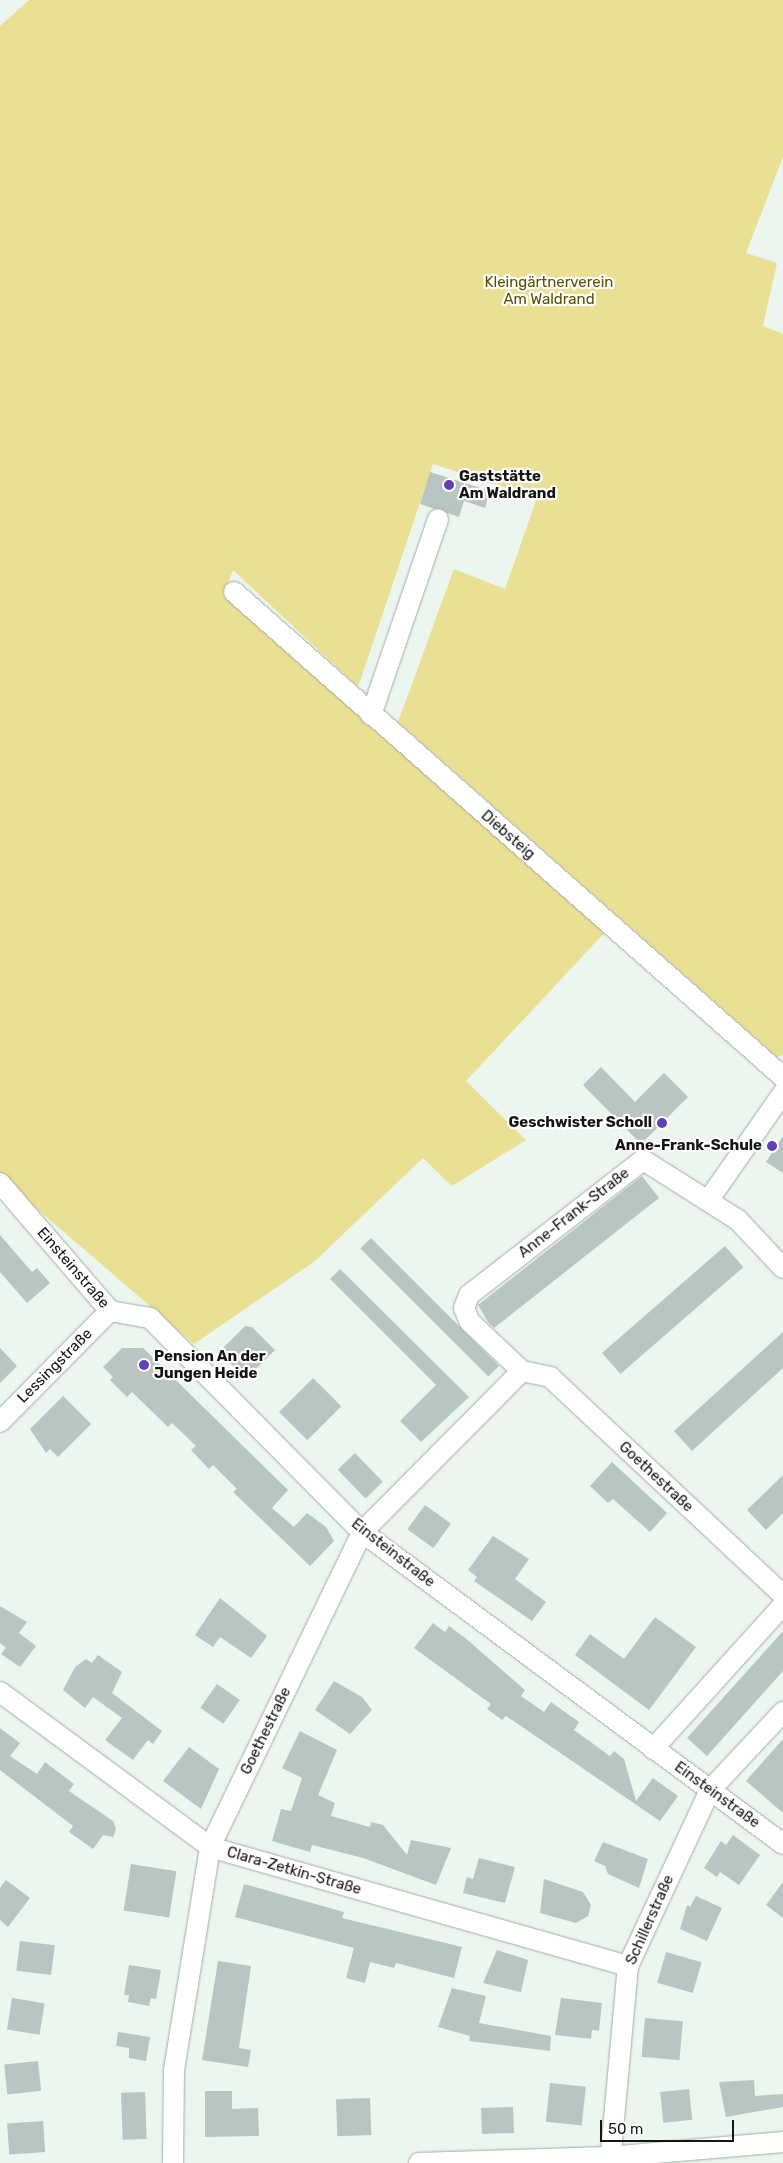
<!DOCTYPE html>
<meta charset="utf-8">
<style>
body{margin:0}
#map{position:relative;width:783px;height:2163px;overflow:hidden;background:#ebf6ee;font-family:Rubik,sans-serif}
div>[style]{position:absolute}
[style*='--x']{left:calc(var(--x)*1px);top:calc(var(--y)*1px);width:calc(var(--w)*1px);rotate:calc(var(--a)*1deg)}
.green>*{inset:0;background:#eae093}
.building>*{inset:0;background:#b8c5c3;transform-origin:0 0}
.roads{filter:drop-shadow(0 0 1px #a3ada6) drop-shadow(0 0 1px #a3ada6)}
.minor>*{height:20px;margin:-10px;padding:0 10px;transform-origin:10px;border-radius:10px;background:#fff}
.dots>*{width:14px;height:14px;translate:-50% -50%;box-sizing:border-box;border:2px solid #fff;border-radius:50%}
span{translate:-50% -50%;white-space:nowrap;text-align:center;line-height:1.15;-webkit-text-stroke:4.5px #fff;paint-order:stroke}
.park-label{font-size:15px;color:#595000}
.poi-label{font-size:15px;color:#131614;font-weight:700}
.left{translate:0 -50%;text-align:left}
.right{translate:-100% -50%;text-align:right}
.street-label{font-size:15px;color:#131614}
.scale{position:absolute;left:600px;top:2120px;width:134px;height:22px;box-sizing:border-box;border:2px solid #131614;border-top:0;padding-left:6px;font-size:15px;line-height:18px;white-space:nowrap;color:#131614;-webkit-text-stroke:4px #fff;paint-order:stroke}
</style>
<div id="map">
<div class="green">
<div style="clip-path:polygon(29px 0,783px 0,783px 157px,746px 253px,777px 263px,763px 326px,783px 334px,783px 1055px,777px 1057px,398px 722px,454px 569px,505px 589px,537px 498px,433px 464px,358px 687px,233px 570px,225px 591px,608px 929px,466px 1081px,526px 1140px,452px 1186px,423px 1158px,315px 1261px,194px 1344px,0 1177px,0 26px)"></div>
</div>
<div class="building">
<div style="clip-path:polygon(430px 472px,490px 491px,485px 508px,464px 501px,459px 517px,420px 504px)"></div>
<div style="clip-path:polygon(601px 1067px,635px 1102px,664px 1073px,688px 1097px,641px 1144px,583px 1085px)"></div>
<div style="clip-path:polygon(783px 1136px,783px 1173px,766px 1162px)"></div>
<div style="clip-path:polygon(642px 1176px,659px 1198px,494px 1328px,488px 1322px,478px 1305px)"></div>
<div style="clip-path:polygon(0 1235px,32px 1272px,37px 1268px,50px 1283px,27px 1303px,0 1272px)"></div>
<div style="left:371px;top:1238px;width:181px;height:15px;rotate:45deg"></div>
<div style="left:725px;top:1246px;width:28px;height:163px;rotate:49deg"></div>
<div style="clip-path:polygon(340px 1269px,469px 1397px,421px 1442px,400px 1421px,436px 1385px,330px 1279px)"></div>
<div style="clip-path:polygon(245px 1326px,252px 1327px,275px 1350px,246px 1379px,219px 1352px)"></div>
<div style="clip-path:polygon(783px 1332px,783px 1368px,692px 1451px,674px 1431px)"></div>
<div style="clip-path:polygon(0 1348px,17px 1366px,0 1383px)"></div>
<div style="clip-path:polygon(122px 1348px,143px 1348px,288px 1490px,272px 1508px,294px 1527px,307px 1513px,326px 1527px,334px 1541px,310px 1566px,233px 1492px,237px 1489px,213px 1465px,209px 1469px,191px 1450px,196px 1446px,172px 1423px,168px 1427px,132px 1392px,127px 1397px,110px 1380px,113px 1377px,103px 1367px)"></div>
<div style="left:313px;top:1378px;width:40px;height:48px;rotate:45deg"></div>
<div style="clip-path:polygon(63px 1396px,91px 1424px,58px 1457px,50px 1449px,46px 1453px,30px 1429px)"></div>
<div style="left:355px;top:1453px;width:40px;height:24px;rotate:46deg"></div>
<div style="clip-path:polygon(612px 1462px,667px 1513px,650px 1532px,613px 1499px,608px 1503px,590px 1486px)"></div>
<div style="clip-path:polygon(783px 1475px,783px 1513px,766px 1530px,747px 1510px)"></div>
<div style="left:425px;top:1505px;width:32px;height:30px;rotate:36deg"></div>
<div style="clip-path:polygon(493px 1536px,529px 1559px,515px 1579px,546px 1602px,532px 1621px,474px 1581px,477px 1577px,468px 1570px)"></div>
<div style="clip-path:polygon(220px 1598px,267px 1636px,251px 1658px,220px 1637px,213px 1647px,195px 1635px)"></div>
<div style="clip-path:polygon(0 1606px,27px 1622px,19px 1633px,36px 1646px,20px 1667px,1px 1654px,6px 1648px,0 1643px)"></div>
<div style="clip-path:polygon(655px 1617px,696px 1647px,649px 1710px,575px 1655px,590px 1634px,624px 1659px)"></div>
<div style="clip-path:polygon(433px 1623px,445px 1632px,449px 1626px,464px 1637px,525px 1690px,521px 1696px,544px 1712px,551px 1702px,579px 1722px,574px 1730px,610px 1756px,614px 1751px,624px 1759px,636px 1801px,653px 1778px,678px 1796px,660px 1821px,506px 1716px,502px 1720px,487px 1709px,491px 1704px,414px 1648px)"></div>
<div style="clip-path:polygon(783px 1631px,783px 1671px,707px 1756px,687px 1738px)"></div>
<div style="clip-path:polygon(98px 1655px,122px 1672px,112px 1693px,162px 1731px,153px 1744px,148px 1740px,133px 1760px,105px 1740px,122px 1718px,93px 1697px,85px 1708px,63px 1690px,75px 1667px,86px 1659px,92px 1663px)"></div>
<div style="clip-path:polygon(334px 1681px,362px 1697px,372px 1710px,350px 1734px,315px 1710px)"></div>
<div style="left:217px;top:1684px;width:28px;height:29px;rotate:35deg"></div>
<div style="clip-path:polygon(0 1728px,20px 1743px,10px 1756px,37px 1774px,45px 1762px,74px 1784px,69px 1791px,113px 1821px,116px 1829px,113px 1837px,103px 1835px,93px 1849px,69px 1832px,73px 1826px,0 1770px)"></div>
<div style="clip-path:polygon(300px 1731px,337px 1750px,318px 1795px,335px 1803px,331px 1816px,370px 1827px,371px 1822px,383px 1825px,407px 1855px,411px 1840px,451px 1848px,436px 1885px,363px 1858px,312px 1845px,310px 1852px,272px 1841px,281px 1809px,291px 1811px,302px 1778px,282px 1768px)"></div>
<div style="clip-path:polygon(783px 1739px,783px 1813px,746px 1781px)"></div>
<div style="clip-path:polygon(189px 1747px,219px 1769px,201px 1809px,163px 1781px)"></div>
<div style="clip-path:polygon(733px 1835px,760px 1855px,739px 1885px,720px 1872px,717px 1877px,704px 1868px,721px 1841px,726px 1845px)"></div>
<div style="clip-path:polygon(603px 1842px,648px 1859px,639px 1888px,608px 1874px,605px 1866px,594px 1861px)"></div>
<div style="clip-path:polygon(479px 1858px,515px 1867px,505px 1903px,463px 1893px,467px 1877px,473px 1879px)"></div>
<div style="left:131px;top:1864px;width:46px;height:47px;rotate:9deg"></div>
<div style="clip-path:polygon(544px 1879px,583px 1892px,591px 1905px,588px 1916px,576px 1923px,540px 1913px)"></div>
<div style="clip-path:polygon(6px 1880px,30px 1898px,8px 1927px,0 1920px,0 1888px)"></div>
<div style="clip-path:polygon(783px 1882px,783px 1918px,766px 1905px)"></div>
<div style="clip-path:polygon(244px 1884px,344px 1912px,342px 1918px,462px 1947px,454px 1978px,396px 1963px,394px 1968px,370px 1962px,365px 1983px,346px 1978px,354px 1948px,235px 1917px)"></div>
<div style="clip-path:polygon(696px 1896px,722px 1908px,707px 1941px,680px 1929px,687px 1905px,690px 1907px)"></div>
<div style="left:20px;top:1941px;width:35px;height:30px;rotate:7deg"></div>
<div style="clip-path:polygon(497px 1950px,528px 1960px,521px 1992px,483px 1983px)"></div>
<div style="left:666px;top:1952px;width:37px;height:32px;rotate:16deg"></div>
<div style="clip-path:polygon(218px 1961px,251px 1966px,239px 2048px,251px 2050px,248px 2067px,202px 2060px)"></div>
<div style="clip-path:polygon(129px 1965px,161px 1970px,156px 1999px,151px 1998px,149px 2006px,128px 2002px,129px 1995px,124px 1995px)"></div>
<div style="clip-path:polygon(452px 1988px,486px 1996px,479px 2023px,551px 2036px,550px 2051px,469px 2041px,470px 2036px,438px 2027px)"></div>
<div style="left:12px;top:1998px;width:33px;height:32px;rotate:9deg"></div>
<div style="clip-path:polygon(561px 1998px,602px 2003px,599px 2031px,592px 2030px,591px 2039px,555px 2035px)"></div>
<div style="left:645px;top:2018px;width:38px;height:39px;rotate:5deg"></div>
<div style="clip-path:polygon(118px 2032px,150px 2037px,146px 2061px,129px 2058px,129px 2048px,116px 2046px)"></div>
<div style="left:38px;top:2061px;width:30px;height:34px;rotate:84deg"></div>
<div style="clip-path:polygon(754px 2080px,755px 2096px,783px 2094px,783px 2107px,726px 2117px,719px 2082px)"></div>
<div style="left:550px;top:2083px;width:36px;height:39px;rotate:6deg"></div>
<div style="left:689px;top:2089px;width:31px;height:29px;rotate:84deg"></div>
<div style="clip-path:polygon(205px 2091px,232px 2091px,232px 2109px,258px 2108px,259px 2136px,205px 2137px)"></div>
<div style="left:145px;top:2092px;width:47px;height:24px;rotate:88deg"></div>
<div style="left:370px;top:2098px;width:37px;height:34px;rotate:88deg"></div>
<div style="left:513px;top:2107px;width:26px;height:32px;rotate:88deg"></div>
<div style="left:43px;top:2121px;width:31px;height:36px;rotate:86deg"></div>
</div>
<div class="roads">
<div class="minor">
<div style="--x:234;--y:592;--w:733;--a:41.46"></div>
<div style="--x:371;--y:715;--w:207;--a:-71.1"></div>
<div style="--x:0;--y:1183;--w:169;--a:49.3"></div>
<div style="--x:110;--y:1311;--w:41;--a:9.9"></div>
<div style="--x:150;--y:1318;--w:301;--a:45.3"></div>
<div style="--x:362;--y:1532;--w:524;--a:36.54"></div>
<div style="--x:710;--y:1198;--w:128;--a:-55.2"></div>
<div style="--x:783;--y:1268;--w:66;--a:-133.2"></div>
<div style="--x:738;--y:1220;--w:112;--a:-147.7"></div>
<div style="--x:643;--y:1160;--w:220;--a:142.2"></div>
<div style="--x:469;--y:1295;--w:14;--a:111"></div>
<div style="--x:464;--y:1308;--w:15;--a:67"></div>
<div style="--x:470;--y:1322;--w:71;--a:43.3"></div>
<div style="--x:522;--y:1371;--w:29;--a:12"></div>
<div style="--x:550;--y:1377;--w:319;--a:43.1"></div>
<div style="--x:0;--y:1422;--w:156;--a:-45.3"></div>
<div style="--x:0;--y:1692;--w:261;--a:36.4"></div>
<div style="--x:210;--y:1847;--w:435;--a:15.9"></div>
<div style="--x:653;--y:1749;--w:194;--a:-47.9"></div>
<div style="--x:173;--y:2163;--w:93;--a:-89.4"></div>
<div style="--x:174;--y:2070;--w:226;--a:-80.8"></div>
<div style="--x:210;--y:1847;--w:350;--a:-64.2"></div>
<div style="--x:362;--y:1532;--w:227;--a:-45.2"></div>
<div style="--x:419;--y:2163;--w:189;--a:-1.8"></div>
<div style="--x:608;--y:2157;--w:176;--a:-4.9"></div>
<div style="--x:610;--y:2163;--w:198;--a:-84.8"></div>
<div style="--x:628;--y:1966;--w:194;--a:-65"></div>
<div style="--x:710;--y:1790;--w:107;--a:-46.9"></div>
</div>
</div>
<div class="dots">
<div style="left:449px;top:485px;background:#623fb7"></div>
<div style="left:662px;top:1123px;background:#623fb7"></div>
<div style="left:772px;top:1146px;background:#623fb7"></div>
<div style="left:144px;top:1365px;background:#623fb7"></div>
</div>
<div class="park-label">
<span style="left:549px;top:291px">Kleingärtnerverein<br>Am Waldrand</span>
</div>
<div class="poi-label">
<span class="left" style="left:459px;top:485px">Gaststätte<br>Am Waldrand</span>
<span class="right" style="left:652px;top:1123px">Geschwister Scholl</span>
<span class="right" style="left:762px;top:1146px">Anne-Frank-Schule</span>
<span class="left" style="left:154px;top:1365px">Pension An der<br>Jungen Heide</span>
</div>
<div class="street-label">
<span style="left:508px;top:835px;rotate:41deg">Diebsteig</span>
<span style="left:574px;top:1213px;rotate:-38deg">Anne-Frank-Straße</span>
<span style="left:73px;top:1268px;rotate:49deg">Einsteinstraße</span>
<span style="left:55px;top:1366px;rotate:-45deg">Lessingstraße</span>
<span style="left:656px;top:1477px;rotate:43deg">Goethestraße</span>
<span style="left:393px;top:1553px;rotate:38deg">Einsteinstraße</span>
<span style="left:266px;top:1731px;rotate:-64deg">Goethestraße</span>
<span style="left:717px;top:1795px;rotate:36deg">Einsteinstraße</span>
<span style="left:294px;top:1871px;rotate:16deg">Clara-Zetkin-Straße</span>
<span style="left:650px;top:1920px;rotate:-66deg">Schillerstraße</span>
</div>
<div class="scale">50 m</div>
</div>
